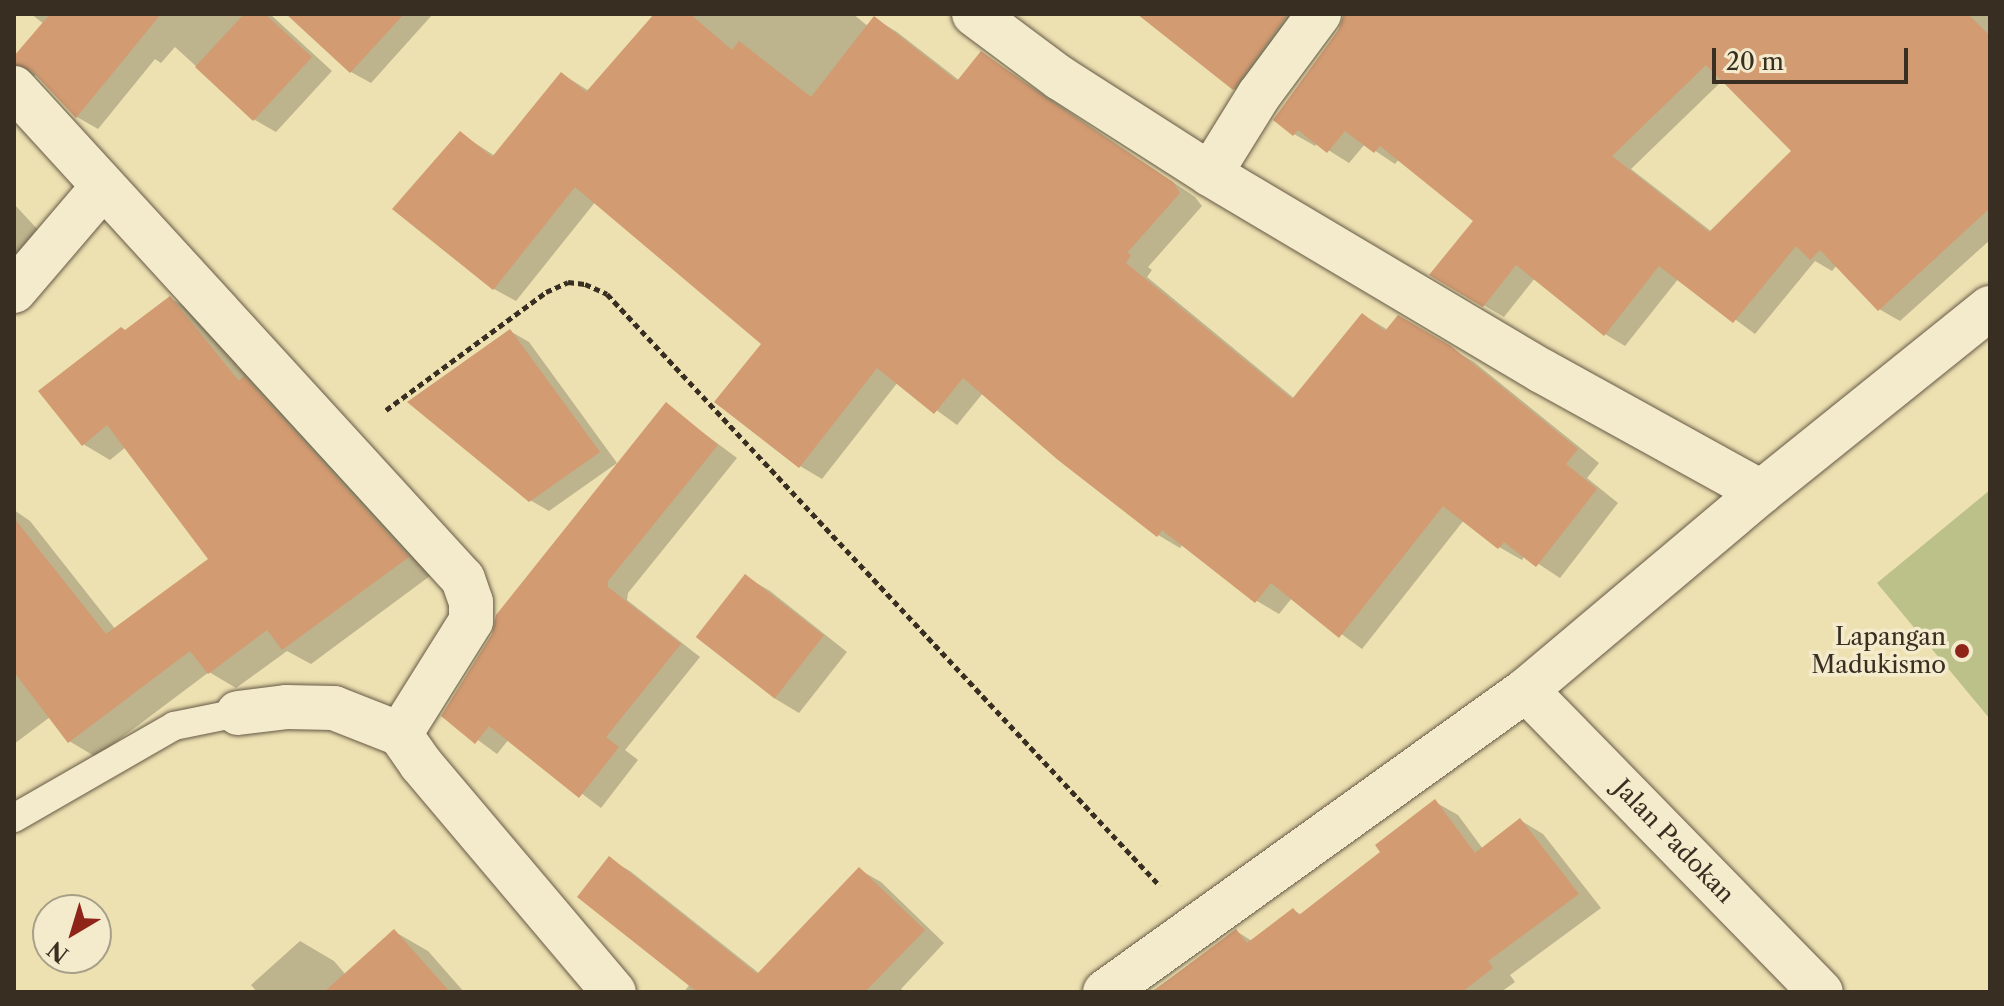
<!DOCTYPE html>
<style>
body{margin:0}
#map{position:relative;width:2004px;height:1006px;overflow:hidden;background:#ede0b1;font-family:"Libre Caslon Text",serif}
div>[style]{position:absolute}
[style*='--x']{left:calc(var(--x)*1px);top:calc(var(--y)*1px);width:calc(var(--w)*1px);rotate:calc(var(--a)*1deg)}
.green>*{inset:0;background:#bbc189}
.shadow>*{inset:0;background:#0003}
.building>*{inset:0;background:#d29b72;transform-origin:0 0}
.path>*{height:5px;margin-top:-2.5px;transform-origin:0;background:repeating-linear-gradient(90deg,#382e22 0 6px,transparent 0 10px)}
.roads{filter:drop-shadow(0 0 2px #655a46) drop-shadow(0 0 2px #655a46)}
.lane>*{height:28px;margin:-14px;padding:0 14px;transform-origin:14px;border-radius:14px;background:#f3ebcc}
.street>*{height:44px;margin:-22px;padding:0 22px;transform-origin:22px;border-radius:22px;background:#f3ebcc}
.secondary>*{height:44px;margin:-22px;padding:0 22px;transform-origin:22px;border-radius:22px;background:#f3ebcc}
.dots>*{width:22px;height:22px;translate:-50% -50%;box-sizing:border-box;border:4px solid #f3ebcc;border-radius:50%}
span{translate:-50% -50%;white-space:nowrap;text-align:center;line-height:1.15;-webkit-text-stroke:7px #f3ebcc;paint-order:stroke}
.poi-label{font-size:24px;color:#382e22}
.right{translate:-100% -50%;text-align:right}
.street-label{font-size:24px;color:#382e22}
.frame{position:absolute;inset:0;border:16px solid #382e22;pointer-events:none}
.north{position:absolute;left:32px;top:894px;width:80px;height:80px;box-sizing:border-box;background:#f3ebcc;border:2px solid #a89f88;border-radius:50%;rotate:218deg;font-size:22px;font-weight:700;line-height:32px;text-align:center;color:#382e22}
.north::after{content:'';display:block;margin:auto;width:28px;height:36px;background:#8f2418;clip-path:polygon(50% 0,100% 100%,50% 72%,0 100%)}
.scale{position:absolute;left:1712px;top:48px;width:196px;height:36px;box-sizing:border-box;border:4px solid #382e22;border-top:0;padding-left:10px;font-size:24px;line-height:28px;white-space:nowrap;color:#382e22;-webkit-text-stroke:6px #f3ebcc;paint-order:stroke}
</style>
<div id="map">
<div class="green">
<div style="clip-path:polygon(1990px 490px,1990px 719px,1877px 583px)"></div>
</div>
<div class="shadow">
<div style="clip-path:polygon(31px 14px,270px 14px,332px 71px,276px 132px,255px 120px,175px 47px,161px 63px,155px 59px,98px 129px,77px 117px,39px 75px,30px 76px,14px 67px,14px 59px,44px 24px)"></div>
<div style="clip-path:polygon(324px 14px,433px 14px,371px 83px,351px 72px)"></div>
<div style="clip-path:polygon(656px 14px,853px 14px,869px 27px,875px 19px,897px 32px,960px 81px,982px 53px,1195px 197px,1202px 206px,1148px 267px,1152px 270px,1147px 277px,1295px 399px,1363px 315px,1388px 330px,1398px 317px,1474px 362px,1599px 463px,1587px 478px,1618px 503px,1560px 578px,1525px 555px,1522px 560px,1499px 547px,1464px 520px,1362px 649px,1292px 598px,1279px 614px,1257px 601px,1183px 544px,1180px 548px,1158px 535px,983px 393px,957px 425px,898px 382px,822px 479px,800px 466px,764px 344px,596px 201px,516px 301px,494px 289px,461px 134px,495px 156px,562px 74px,589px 91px)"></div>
<div style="clip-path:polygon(1140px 14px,1320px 14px,1254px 100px,1234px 89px)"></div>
<div style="clip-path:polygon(evenodd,1345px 14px,1990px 14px,1990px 240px,1900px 321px,1879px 309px,1837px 265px,1832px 271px,1815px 261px,1755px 334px,1679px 278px,1625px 346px,1605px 334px,1535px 278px,1504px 317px,1432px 275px,1476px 221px,1399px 159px,1395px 164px,1365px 144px,1349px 163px,1317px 143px,1315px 146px,1294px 134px,1345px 14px,1723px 80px,1793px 151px,1712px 232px,1631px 169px,1723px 80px)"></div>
<div style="clip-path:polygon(14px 204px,53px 246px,14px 287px)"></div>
<div style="clip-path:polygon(170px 298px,197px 314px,255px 385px,271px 394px,434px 573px,311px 664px,287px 651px,236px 688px,209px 672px,96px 757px,69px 741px,50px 717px,14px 744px,14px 510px,30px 521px,116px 630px,211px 559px,126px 447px,110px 460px,83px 444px,126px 332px)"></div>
<div style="clip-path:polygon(510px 331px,529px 342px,617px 463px,549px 511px,530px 500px)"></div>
<div style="clip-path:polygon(666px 405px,737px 458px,628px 593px,627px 600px,700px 657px,625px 750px,638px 760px,601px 808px,509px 739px,497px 754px,444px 715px)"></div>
<div style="clip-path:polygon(745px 576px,770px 591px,847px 652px,799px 713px,774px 698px)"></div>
<div style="clip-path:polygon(1435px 802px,1458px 815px,1483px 849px,1520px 820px,1543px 834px,1601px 908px,1510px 975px,1515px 982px,1501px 992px,1151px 992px,1236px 931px,1252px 941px,1293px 910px,1302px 915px,1383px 852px)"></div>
<div style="clip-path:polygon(609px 859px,630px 871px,760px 974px,860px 870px,881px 882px,944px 943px,901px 989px,905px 992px,684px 992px,690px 984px)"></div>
<div style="clip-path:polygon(395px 932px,428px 951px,464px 992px,257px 992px,251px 985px,300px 941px,334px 961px,346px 975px)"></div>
</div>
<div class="building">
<div style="clip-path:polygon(50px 14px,161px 14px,76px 118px,32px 71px,14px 64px,14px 56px)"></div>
<div style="clip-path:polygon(244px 14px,265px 14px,312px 57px,253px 121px,195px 67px)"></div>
<div style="clip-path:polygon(286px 14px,404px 14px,350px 73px)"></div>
<div style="clip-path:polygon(654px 14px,690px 14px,732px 50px,739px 41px,811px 97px,874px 16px,957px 81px,981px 51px,1047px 99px,1173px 182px,1180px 193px,1127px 253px,1131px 255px,1126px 263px,1292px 399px,1362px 313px,1385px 331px,1398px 315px,1451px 346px,1578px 449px,1566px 464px,1597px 489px,1536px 567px,1504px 542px,1498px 549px,1443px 506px,1339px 638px,1271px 583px,1255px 603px,1162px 530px,1157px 537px,1058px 460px,963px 378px,934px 414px,877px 368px,799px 468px,714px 402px,761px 344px,575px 187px,493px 290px,392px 209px,460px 131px,492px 157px,561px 72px,586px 92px)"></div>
<div style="clip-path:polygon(1137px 14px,1288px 14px,1233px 90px)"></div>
<div style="clip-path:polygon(evenodd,1344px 14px,1968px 14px,1990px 36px,1990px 208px,1878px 311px,1820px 250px,1810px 260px,1796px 246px,1733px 323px,1659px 266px,1604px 336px,1516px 265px,1483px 307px,1429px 275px,1473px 221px,1380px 146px,1374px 153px,1345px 131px,1327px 153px,1298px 130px,1293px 136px,1273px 120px,1339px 29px,1344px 14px,1706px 65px,1791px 151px,1709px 232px,1612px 156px,1706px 65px)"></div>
<div style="clip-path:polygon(170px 296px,239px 381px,244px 376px,409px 557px,282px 650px,267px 630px,208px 674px,190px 651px,68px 743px,14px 672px,14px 518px,106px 634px,208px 559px,107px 425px,82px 446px,38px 391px,121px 327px,125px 330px)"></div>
<div style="clip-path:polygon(510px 329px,600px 452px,529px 502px,407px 402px)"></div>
<div style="clip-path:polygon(666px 402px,718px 445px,608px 581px,608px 587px,681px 644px,606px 737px,619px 747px,579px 798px,489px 726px,475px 744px,441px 716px,492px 634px,496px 615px)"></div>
<div style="left:745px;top:574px;width:100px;height:80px;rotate:38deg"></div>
<div style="clip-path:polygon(1435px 799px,1475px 853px,1520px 818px,1579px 894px,1488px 961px,1493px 968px,1462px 992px,1152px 992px,1236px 929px,1247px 943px,1293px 908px,1299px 915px,1380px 852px,1375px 845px)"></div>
<div style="clip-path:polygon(609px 856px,757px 974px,859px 867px,925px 930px,865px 992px,697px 992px,577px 897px)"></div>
<div style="clip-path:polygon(394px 929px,450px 992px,324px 992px)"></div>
</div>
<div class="path">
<div style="--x:386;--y:410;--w:199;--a:-36.4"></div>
<div style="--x:546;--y:292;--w:24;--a:-24"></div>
<div style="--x:568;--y:282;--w:17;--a:7"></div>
<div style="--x:585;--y:284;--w:24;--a:24"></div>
<div style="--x:607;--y:294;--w:810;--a:46.95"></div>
</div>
<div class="roads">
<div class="lane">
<div style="--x:14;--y:818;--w:185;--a:-29.9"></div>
<div style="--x:174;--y:726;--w:65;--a:-11.5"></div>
</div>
<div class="street">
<div style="--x:974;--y:14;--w:107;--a:36.7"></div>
<div style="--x:1060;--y:78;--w:178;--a:32.6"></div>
<div style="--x:1210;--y:174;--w:386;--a:30.7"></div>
<div style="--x:1542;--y:371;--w:250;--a:28.9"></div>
<div style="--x:14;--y:88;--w:665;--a:47.56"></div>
<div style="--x:463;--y:579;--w:24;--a:71"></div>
<div style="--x:471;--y:602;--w:19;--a:90"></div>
<div style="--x:471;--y:621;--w:133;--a:122.1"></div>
<div style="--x:1210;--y:174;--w:93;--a:-58.2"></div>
<div style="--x:1259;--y:95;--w:101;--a:-53.5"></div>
<div style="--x:14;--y:291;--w:135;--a:-49.5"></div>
<div style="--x:238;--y:713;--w:48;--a:-7.1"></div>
<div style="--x:286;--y:707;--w:48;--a:1.2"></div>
<div style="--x:334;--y:708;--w:71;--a:21.5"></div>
<div style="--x:400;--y:734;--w:37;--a:55"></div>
<div style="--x:421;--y:764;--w:299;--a:49.8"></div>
<div style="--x:1105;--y:992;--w:518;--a:-35.65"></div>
<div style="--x:1526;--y:690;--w:307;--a:-40.1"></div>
<div style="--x:1761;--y:492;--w:294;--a:-38.8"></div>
</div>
<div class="secondary">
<div style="--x:1526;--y:690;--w:422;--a:45.7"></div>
</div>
</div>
<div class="dots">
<div style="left:1962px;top:651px;background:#8f2418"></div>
</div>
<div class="poi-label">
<span class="right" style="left:1946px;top:651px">Lapangan<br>Madukismo</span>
</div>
<div class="street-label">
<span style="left:1674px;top:841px;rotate:46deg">Jalan Padokan</span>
</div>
<div class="frame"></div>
<div class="north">N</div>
<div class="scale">20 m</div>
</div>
